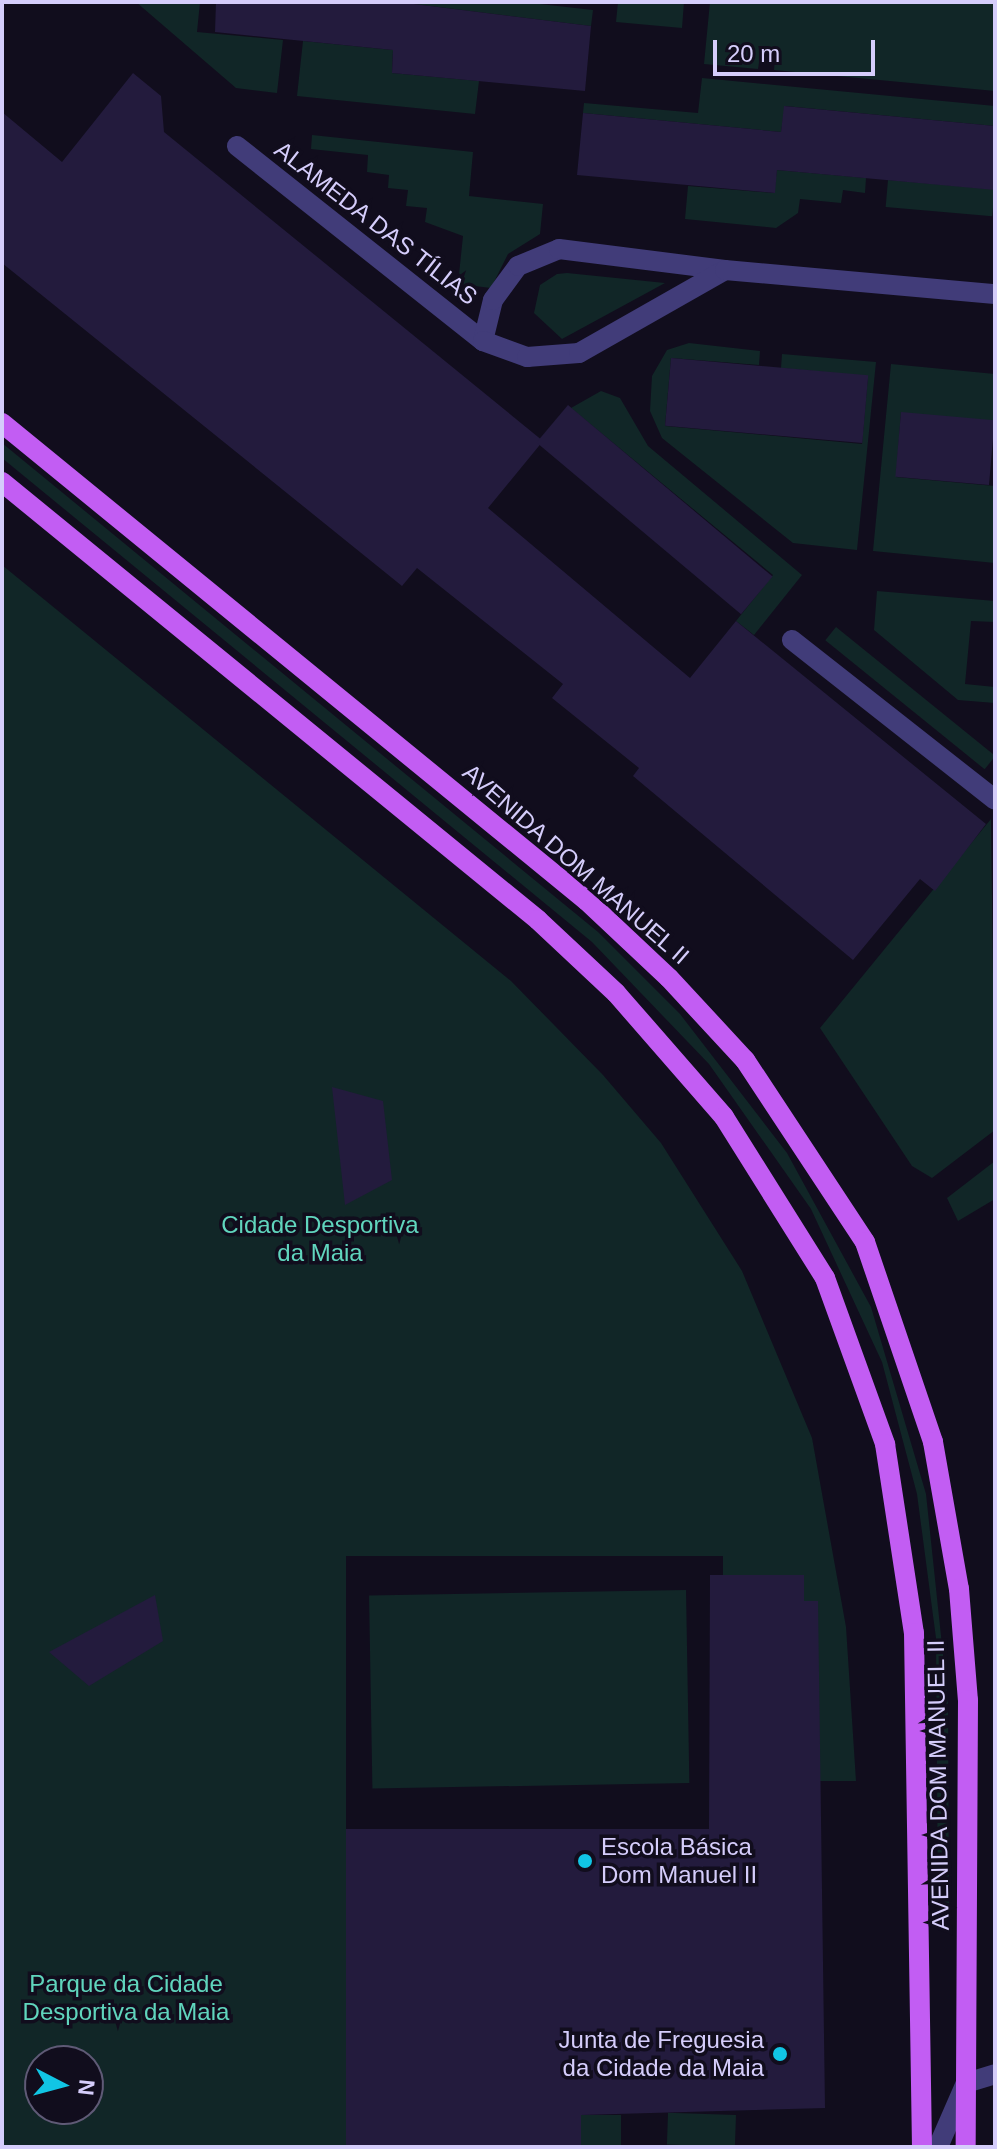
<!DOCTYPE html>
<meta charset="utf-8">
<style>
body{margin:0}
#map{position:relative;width:997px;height:2149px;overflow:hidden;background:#110d1d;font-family:Helvetica,sans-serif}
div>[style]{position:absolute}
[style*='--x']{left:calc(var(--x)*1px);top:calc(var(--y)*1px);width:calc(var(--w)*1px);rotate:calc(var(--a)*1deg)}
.green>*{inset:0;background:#112627;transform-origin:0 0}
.building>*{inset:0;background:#231b3d;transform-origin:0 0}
.street>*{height:20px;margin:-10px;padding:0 10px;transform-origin:10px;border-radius:10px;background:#413c79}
.primary>*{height:20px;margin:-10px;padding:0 10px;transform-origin:10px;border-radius:10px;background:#c25df3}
.dots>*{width:22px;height:22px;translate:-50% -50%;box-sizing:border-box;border:4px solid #110d1d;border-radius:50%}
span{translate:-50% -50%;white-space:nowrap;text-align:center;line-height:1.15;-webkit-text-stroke:7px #110d1d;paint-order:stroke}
.street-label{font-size:24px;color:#d5cdfb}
.park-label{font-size:24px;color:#60d5bd}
.poi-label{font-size:24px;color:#d5cdfb}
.left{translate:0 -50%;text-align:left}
.right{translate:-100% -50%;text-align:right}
.frame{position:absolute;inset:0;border:4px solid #d5cdfb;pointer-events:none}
.north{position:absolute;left:24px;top:2045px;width:80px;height:80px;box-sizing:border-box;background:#110d1d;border:2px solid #5f5a76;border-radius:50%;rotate:96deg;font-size:22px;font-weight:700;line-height:32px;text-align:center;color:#d5cdfb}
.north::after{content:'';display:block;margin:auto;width:28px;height:36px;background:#11c5e4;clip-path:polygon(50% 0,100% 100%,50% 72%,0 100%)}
.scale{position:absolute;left:713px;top:40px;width:162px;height:36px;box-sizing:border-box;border:4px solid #d5cdfb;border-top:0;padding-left:10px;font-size:24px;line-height:28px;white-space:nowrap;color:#d5cdfb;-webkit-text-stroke:6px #110d1d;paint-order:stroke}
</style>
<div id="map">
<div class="green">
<div style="clip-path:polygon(136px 2px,200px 2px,197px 32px,283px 40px,277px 93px,236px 88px)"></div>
<div style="clip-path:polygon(398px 2px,522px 2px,593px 10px,591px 26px)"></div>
<div style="clip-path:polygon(618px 2px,684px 2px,682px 28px,616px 22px)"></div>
<div style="clip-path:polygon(710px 2px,995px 2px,995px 91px,774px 70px,775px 57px,760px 57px,758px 69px,704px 64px)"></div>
<div style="clip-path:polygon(303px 41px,393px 50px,392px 73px,479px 81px,475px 114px,297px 96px)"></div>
<div style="clip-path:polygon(702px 78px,995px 106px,995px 126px,785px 106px,781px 132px,583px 113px,584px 103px,698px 113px)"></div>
<div style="clip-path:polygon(312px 135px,473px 152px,469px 196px,543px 204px,540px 234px,508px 254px,491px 288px,458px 284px,463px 236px,425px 222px,427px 208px,406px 206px,408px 190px,388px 188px,389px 175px,367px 172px,368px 155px,311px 149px)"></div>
<div style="clip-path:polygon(777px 170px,866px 178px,865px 193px,843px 190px,841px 203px,800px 199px,798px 213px,776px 228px,685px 219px,688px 186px,774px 193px)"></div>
<div style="left:888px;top:180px;width:107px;height:27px;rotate:5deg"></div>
<div style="clip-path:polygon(557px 274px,567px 273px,665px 283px,562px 339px,534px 313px,540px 285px)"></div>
<div style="clip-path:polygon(689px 343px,760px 351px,759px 365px,671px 358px,665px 426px,862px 444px,868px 376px,781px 368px,782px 354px,876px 362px,857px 550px,793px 543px,662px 438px,650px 411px,652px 376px,667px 350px)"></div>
<div style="clip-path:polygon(891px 364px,995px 374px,994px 421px,901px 413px,896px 477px,995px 486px,995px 563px,873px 551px)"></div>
<div style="clip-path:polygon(601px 391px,620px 398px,648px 446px,802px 575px,754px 635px,736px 621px,773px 575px,571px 408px)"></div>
<div style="clip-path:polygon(2px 443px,598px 932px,680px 1014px,787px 1153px,871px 1307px,926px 1494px,948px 1702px,949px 1910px,938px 1910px,936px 1638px,917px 1494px,882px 1362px,811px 1209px,709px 1064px,592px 942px,2px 458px)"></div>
<div style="clip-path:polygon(evenodd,2px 565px,511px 981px,603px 1075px,661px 1143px,742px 1271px,812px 1438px,846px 1627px,856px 1781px,799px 1781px,804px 1575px,723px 1575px,723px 1556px,346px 1556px,346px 2147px,2px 2147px,2px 565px,40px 2061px,88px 2061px,88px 2109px,40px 2109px,40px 2061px)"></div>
<div style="clip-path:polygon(877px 591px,995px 601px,995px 622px,971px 621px,965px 684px,995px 687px,995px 703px,958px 700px,874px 630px)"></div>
<div style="left:836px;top:627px;width:205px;height:17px;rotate:39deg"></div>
<div style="clip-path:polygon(991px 819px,995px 1130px,932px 1178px,912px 1166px,820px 1028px)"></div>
<div style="clip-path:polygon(995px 1161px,995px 1199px,958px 1221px,947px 1198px)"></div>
<div style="left:686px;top:1590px;width:193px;height:317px;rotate:89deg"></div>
<div style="left:581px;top:2115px;width:40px;height:32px"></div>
<div style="left:736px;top:2115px;width:32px;height:68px;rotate:92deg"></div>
</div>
<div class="building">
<div style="clip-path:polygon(216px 2px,398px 2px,591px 26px,585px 91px,392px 73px,393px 50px,215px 32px)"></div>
<div style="clip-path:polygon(133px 73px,161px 96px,164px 132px,543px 441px,488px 508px,690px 678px,736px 621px,986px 824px,935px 891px,920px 879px,853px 960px,633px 776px,639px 768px,552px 698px,563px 684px,417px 568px,402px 586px,2px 263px,2px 112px,62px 162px)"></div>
<div style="clip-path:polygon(784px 106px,995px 126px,995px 190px,777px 170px,775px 193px,577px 175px,583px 113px,781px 132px)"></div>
<div style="left:671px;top:358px;width:198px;height:68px;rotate:5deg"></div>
<div style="left:568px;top:405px;width:267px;height:49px;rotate:40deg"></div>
<div style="left:901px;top:412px;width:94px;height:65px;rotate:5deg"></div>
<div style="clip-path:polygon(332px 1087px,383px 1101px,392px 1180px,345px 1205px)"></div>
<div style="clip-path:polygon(710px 1575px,804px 1575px,804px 1601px,818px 1601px,825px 2108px,581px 2115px,581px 2147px,346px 2147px,346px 1829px,709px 1829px)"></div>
<div style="clip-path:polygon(155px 1595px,163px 1641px,89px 1686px,49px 1652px)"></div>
</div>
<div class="street">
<div style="--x:237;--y:146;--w:314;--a:38.4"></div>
<div style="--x:483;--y:341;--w:42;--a:-76.3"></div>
<div style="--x:493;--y:300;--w:42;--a:-53.7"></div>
<div style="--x:518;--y:266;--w:44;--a:-22.5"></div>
<div style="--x:559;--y:249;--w:167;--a:7.2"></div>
<div style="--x:483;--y:341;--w:47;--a:20"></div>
<div style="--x:527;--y:357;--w:52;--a:-4.4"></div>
<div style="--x:579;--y:353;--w:168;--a:-29.6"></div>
<div style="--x:725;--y:270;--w:271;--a:5.1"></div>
<div style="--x:792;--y:640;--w:258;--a:38.2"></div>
<div style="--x:938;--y:2147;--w:70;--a:-66.4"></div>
<div style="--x:966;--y:2083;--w:30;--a:-17"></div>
</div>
<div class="primary">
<div style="--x:2;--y:423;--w:755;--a:39.25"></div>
<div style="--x:587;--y:901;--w:112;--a:43.2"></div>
<div style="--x:669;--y:978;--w:112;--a:47.2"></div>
<div style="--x:745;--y:1060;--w:218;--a:56.6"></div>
<div style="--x:865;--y:1242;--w:211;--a:71.2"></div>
<div style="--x:933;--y:1442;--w:149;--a:80"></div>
<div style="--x:959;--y:1589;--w:111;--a:85.4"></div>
<div style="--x:968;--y:1700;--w:447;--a:90.3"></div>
<div style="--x:2;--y:482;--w:692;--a:39.25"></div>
<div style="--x:538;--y:920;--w:107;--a:43.1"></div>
<div style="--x:616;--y:993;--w:164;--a:48.9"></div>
<div style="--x:724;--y:1117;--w:190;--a:57.9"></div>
<div style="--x:825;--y:1278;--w:177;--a:70.1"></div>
<div style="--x:885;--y:1444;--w:191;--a:81.3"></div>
<div style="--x:914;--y:1633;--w:514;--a:89.11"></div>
</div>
<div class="dots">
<div style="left:585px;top:1861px;background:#11c5e4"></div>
<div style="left:780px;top:2054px;background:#11c5e4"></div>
</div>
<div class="street-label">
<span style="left:376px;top:223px;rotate:38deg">ALAMEDA DAS TÍLIAS</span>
<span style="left:576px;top:864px;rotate:41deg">AVENIDA DOM MANUEL II</span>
<span style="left:938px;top:1785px;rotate:-91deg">AVENIDA DOM MANUEL II</span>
</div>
<div class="park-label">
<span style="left:320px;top:1239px">Cidade Desportiva<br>da Maia</span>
<span style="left:126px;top:1998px">Parque da Cidade<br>Desportiva da Maia</span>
</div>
<div class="poi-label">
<span class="left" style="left:601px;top:1861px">Escola Básica<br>Dom Manuel II</span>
<span class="right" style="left:764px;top:2054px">Junta de Freguesia<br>da Cidade da Maia</span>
</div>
<div class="frame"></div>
<div class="north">N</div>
<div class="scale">20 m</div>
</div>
